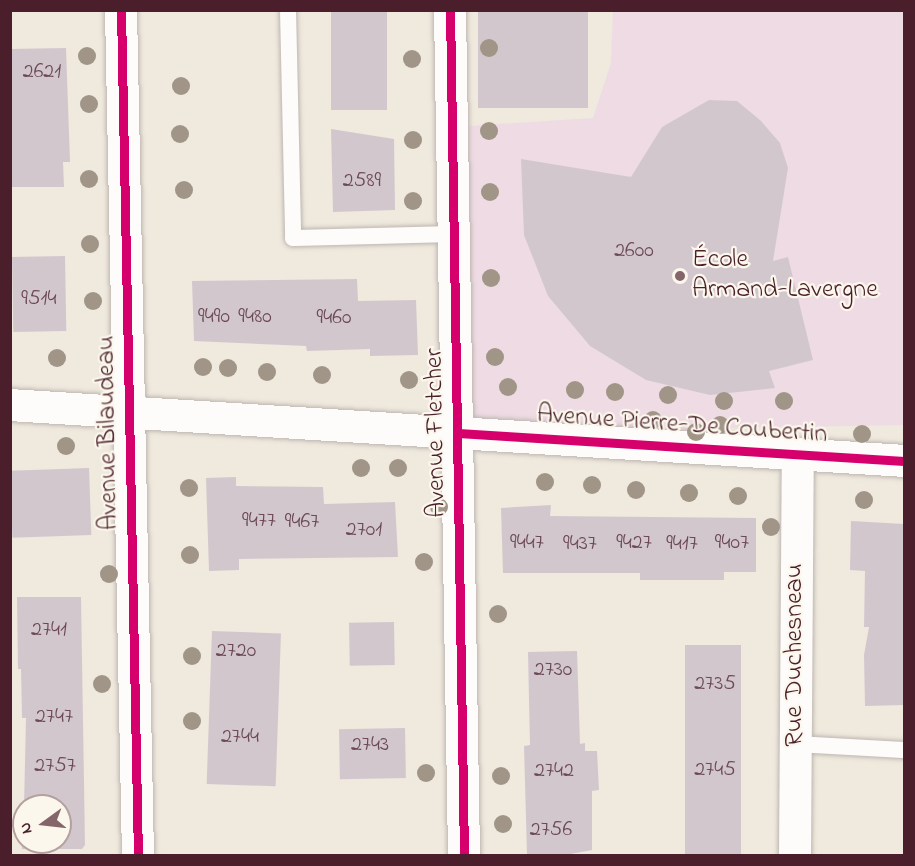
<!DOCTYPE html>
<meta charset="utf-8">
<style>
body{margin:0}
#map{position:relative;width:915px;height:866px;overflow:hidden;background:#efe9de;font-family:"Indie Flower",sans-serif}
div>[style]{position:absolute}
[style*='--x']{left:calc(var(--x)*1px);top:calc(var(--y)*1px);width:calc(var(--w)*1px);rotate:calc(var(--a)*1deg)}
.built>*{inset:0;background:#eedbe4}
.building>*{inset:0;background:#d3c7ce;transform-origin:0 0}
.roads{filter:drop-shadow(0 0 2px #beb6b0) drop-shadow(0 0 2px #beb6b0)}
.lane>*{height:16px;margin:-8px;padding:0 8px;transform-origin:8px;border-radius:8px;background:#fdfcfa}
.street>*{height:32px;margin:-16px;padding:0 16px;transform-origin:16px;border-radius:16px;background:#fdfcfa}
.cycleway>*{height:9px;margin:-4.5px;padding:0 4.5px;transform-origin:4.5px;border-radius:4.5px;background:#d6006c}
.trees>*{width:18px;height:18px;margin:-9px;border-radius:50%;background:#a09587}
.dots>*{width:16px;height:16px;translate:-50% -50%;box-sizing:border-box;border:3px solid #fbf7ec;border-radius:50%}
span{translate:-50% -50%;white-space:nowrap;text-align:center;line-height:1.15;-webkit-text-stroke:4.5px #fbf7ec;paint-order:stroke}
.number-label{font-size:22px;color:#6c4954}
.number-label span{-webkit-text-stroke-width:0}
.poi-label{font-size:26px;color:#4a1f2b}
.left{translate:0 -50%;text-align:left}
.street-label{font-size:26px;color:#4a1f2b}
.frame{position:absolute;inset:0;border:12px solid #4a1f2b;pointer-events:none}
.north{position:absolute;left:12px;top:794px;width:60px;height:60px;box-sizing:border-box;background:#fbf7ec;border:2px solid #b4a19f;border-radius:50%;rotate:255deg;font-size:16px;font-weight:700;line-height:24px;text-align:center;color:#4a1f2b}
.north::after{content:'';display:block;margin:auto;width:21px;height:27px;background:#84666a;clip-path:polygon(50% 0,100% 100%,50% 72%,0 100%)}
</style>
<div id="map">
<div class="built">
<div style="clip-path:polygon(613px 11px,904px 11px,904px 425px,458px 433px,454px 127px,593px 118px,611px 63px)"></div>
</div>
<div class="building">
<div style="left:331px;top:10px;width:56px;height:100px"></div>
<div style="left:478px;top:10px;width:110px;height:98px"></div>
<div style="clip-path:polygon(66px 48px,70px 162px,63px 162px,64px 187px,10px 187px,10px 49px)"></div>
<div style="clip-path:polygon(709px 100px,737px 101px,760px 120px,780px 143px,788px 168px,773px 261px,788px 257px,813px 360px,769px 371px,775px 388px,710px 395px,646px 380px,590px 346px,548px 296px,524px 235px,521px 159px,631px 177px,662px 127px)"></div>
<div style="clip-path:polygon(331px 129px,394px 139px,395px 210px,333px 212px)"></div>
<div style="left:65px;top:256px;width:75px;height:53px;rotate:89deg"></div>
<div style="clip-path:polygon(357px 279px,358px 301px,416px 300px,418px 355px,370px 356px,370px 349px,307px 351px,306px 346px,194px 341px,192px 281px)"></div>
<div style="left:89px;top:468px;width:67px;height:79px;rotate:88deg"></div>
<div style="clip-path:polygon(236px 477px,236px 486px,323px 487px,324px 504px,395px 502px,398px 557px,239px 559px,239px 570px,209px 571px,206px 478px)"></div>
<div style="clip-path:polygon(551px 505px,550px 516px,756px 518px,756px 572px,724px 572px,724px 580px,640px 580px,640px 573px,503px 573px,501px 508px)"></div>
<div style="clip-path:polygon(851px 521px,904px 524px,904px 705px,865px 706px,864px 655px,869px 627px,864px 627px,865px 571px,850px 570px)"></div>
<div style="clip-path:polygon(17px 597px,81px 597px,85px 845px,82px 849px,22px 849px,21px 807px,24px 807px,24px 842px,60px 842px,60px 806px,24px 806px,26px 718px,22px 718px,21px 669px,18px 669px)"></div>
<div style="left:394px;top:622px;width:43px;height:45px;rotate:89deg"></div>
<div style="left:212px;top:631px;width:69px;height:153px;rotate:2deg"></div>
<div style="left:685px;top:645px;width:56px;height:210px"></div>
<div style="clip-path:polygon(577px 651px,580px 744px,585px 743px,585px 751px,597px 751px,599px 790px,592px 791px,592px 850px,565px 855px,527px 855px,524px 746px,530px 745px,528px 652px)"></div>
<div style="left:405px;top:728px;width:50px;height:66px;rotate:89deg"></div>
</div>
<div class="roads">
<div class="lane">
<div style="--x:288;--y:10;--w:228;--a:88.7"></div>
<div style="--x:293;--y:238;--w:162;--a:-1.4"></div>
<div style="--x:795;--y:744;--w:109;--a:3.2"></div>
</div>
<div class="street">
<div style="--x:121;--y:10;--w:846;--a:88.85"></div>
<div style="--x:450;--y:10;--w:846;--a:89.05"></div>
<div style="--x:10;--y:405;--w:896;--a:3.58"></div>
<div style="--x:795;--y:856;--w:402;--a:-89.6"></div>
</div>
</div>
<div class="cycleway">
<div style="--x:121;--y:10;--w:846;--a:88.85"></div>
<div style="--x:450;--y:10;--w:846;--a:89.05"></div>
<div style="--x:458;--y:433;--w:447;--a:3.6"></div>
</div>
<div class="trees">
<div style="left:489px;top:48px"></div>
<div style="left:87px;top:56px"></div>
<div style="left:412px;top:59px"></div>
<div style="left:181px;top:86px"></div>
<div style="left:89px;top:104px"></div>
<div style="left:489px;top:131px"></div>
<div style="left:180px;top:134px"></div>
<div style="left:413px;top:140px"></div>
<div style="left:89px;top:179px"></div>
<div style="left:184px;top:190px"></div>
<div style="left:490px;top:192px"></div>
<div style="left:413px;top:201px"></div>
<div style="left:90px;top:244px"></div>
<div style="left:491px;top:278px"></div>
<div style="left:93px;top:301px"></div>
<div style="left:495px;top:357px"></div>
<div style="left:57px;top:358px"></div>
<div style="left:203px;top:367px"></div>
<div style="left:228px;top:368px"></div>
<div style="left:267px;top:372px"></div>
<div style="left:322px;top:375px"></div>
<div style="left:409px;top:380px"></div>
<div style="left:508px;top:387px"></div>
<div style="left:575px;top:390px"></div>
<div style="left:615px;top:392px"></div>
<div style="left:668px;top:395px"></div>
<div style="left:724px;top:401px"></div>
<div style="left:784px;top:401px"></div>
<div style="left:653px;top:420px"></div>
<div style="left:720px;top:425px"></div>
<div style="left:696px;top:432px"></div>
<div style="left:862px;top:434px"></div>
<div style="left:66px;top:446px"></div>
<div style="left:361px;top:468px"></div>
<div style="left:398px;top:468px"></div>
<div style="left:545px;top:482px"></div>
<div style="left:592px;top:485px"></div>
<div style="left:189px;top:488px"></div>
<div style="left:636px;top:490px"></div>
<div style="left:689px;top:493px"></div>
<div style="left:738px;top:496px"></div>
<div style="left:864px;top:500px"></div>
<div style="left:439px;top:507px"></div>
<div style="left:771px;top:527px"></div>
<div style="left:190px;top:555px"></div>
<div style="left:424px;top:562px"></div>
<div style="left:109px;top:574px"></div>
<div style="left:498px;top:614px"></div>
<div style="left:192px;top:656px"></div>
<div style="left:102px;top:684px"></div>
<div style="left:192px;top:721px"></div>
<div style="left:426px;top:773px"></div>
<div style="left:501px;top:776px"></div>
<div style="left:503px;top:824px"></div>
</div>
<div class="dots">
<div style="left:680px;top:276px;background:#84666a"></div>
</div>
<div class="number-label">
<span style="left:42px;top:73px">2621</span>
<span style="left:362px;top:182px">2589</span>
<span style="left:634px;top:252px">2600</span>
<span style="left:39px;top:300px">9514</span>
<span style="left:214px;top:318px">9490</span>
<span style="left:255px;top:318px">9480</span>
<span style="left:334px;top:319px">9460</span>
<span style="left:259px;top:522px">9477</span>
<span style="left:302px;top:523px">9467</span>
<span style="left:364px;top:531px">2701</span>
<span style="left:527px;top:544px">9447</span>
<span style="left:634px;top:544px">9427</span>
<span style="left:732px;top:544px">9407</span>
<span style="left:580px;top:545px">9437</span>
<span style="left:682px;top:545px">9417</span>
<span style="left:49px;top:631px">2741</span>
<span style="left:236px;top:652px">2720</span>
<span style="left:553px;top:671px">2730</span>
<span style="left:715px;top:685px">2735</span>
<span style="left:54px;top:718px">2747</span>
<span style="left:240px;top:738px">2744</span>
<span style="left:370px;top:746px">2743</span>
<span style="left:55px;top:767px">2757</span>
<span style="left:715px;top:771px">2745</span>
<span style="left:554px;top:772px">2742</span>
<span style="left:551px;top:831px">2756</span>
</div>
<div class="poi-label">
<span class="left" style="left:692px;top:276px">École<br>Armand-Lavergne</span>
</div>
<div class="street-label">
<span style="left:682px;top:426px;rotate:4deg">Avenue Pierre-De Coubertin</span>
<span style="left:109px;top:433px;rotate:-91deg">Avenue Bilaudeau</span>
<span style="left:437px;top:433px;rotate:-91deg">Avenue Fletcher</span>
<span style="left:796px;top:655px;rotate:-90deg">Rue Duchesneau</span>
</div>
<div class="frame"></div>
<div class="north">N</div>
</div>
